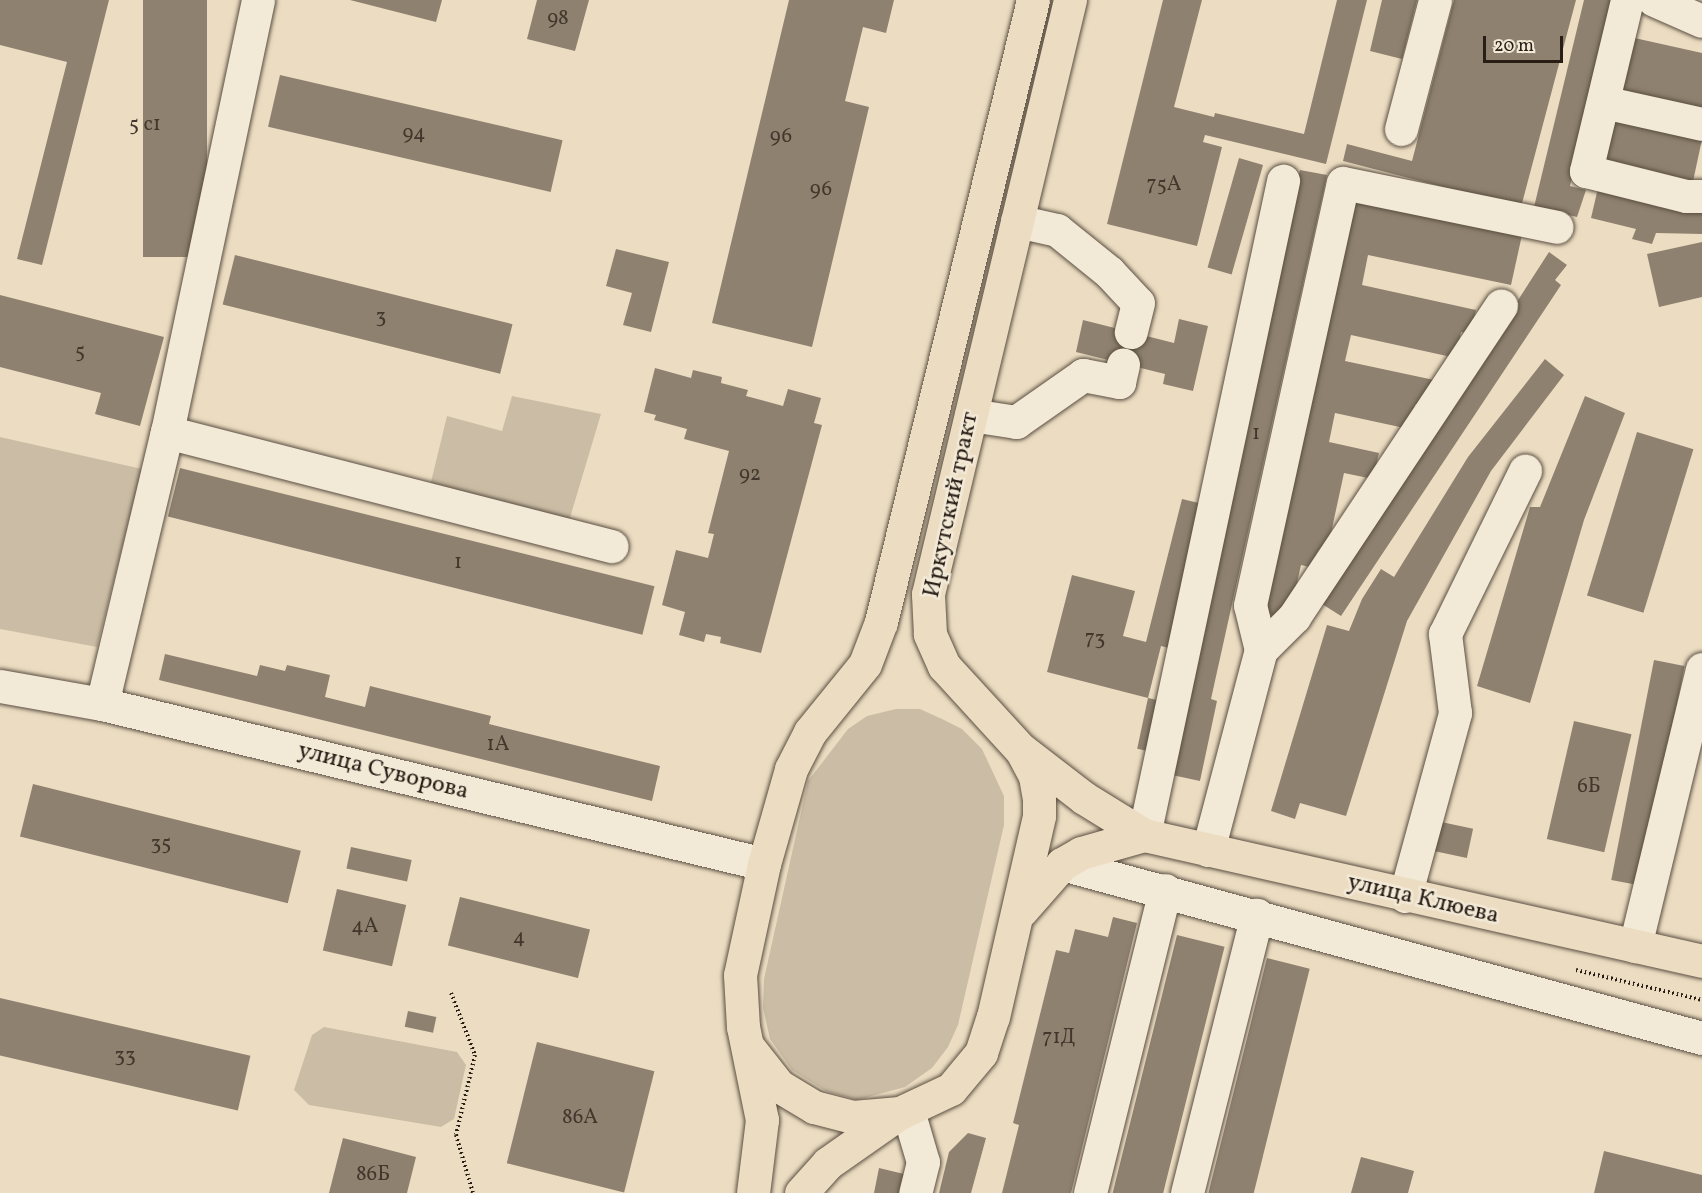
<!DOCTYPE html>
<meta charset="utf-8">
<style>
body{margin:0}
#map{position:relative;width:1702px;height:1193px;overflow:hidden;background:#ecddc2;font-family:Vollkorn,serif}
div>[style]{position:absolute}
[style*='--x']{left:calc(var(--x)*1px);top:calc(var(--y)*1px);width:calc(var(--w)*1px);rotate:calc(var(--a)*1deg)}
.green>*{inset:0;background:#cbbda5}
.building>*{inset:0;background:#8e816f;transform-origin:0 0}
.path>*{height:4px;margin-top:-2px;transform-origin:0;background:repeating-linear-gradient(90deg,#291e16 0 1.5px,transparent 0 4.5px)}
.roads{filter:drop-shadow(0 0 2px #5a4e41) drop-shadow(0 0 2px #5a4e41)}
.minor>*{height:33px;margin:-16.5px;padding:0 16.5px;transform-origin:16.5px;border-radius:16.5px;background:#f3e9d7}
.major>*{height:33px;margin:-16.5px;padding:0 16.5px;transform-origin:16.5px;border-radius:16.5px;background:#ecddc2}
span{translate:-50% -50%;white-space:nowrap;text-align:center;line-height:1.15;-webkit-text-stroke:5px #f3e9d7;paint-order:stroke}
.number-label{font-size:21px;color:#42372c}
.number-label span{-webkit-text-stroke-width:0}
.street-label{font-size:24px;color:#291e16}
.scale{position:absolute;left:1483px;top:36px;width:80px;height:27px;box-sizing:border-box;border:3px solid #291e16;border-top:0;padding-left:8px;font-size:18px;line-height:21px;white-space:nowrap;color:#291e16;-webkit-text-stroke:4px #f3e9d7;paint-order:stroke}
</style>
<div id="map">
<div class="green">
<div style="clip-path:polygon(512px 396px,601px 414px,569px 521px,430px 486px,447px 416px,502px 431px)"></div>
<div style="clip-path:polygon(0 437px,142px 469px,97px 647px,0 629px)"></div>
<div style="clip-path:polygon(896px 709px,920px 709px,942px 719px,962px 729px,982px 749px,1004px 796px,1004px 825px,958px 1025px,948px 1047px,932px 1068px,905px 1087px,857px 1100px,826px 1091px,792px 1070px,770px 1039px,763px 1008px,764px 979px,808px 781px,848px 729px,867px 716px)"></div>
<div style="clip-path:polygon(324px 1027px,457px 1052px,466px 1065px,454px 1119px,441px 1127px,309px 1105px,294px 1090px,312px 1035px)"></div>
</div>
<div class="building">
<div style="clip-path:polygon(0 0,109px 0,42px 265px,17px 259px,67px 62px,0 45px)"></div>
<div style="left:143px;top:0;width:64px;height:257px"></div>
<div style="clip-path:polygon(350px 0,442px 0,436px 22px)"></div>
<div style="clip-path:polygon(537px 0,589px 0,575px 51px,527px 39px)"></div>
<div style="clip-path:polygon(789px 0,894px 0,886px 33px,863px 27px,845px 101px,869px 107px,812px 347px,712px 323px)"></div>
<div style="clip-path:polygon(1163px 0,1202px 0,1174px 107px,1214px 117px,1215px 113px,1304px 134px,1337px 0,1367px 0,1326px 164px,1205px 135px,1203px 142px,1222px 147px,1197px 246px,1107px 224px)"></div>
<div style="clip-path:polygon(1382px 0,1417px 0,1402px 59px,1370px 51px)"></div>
<div style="clip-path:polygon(1454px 0,1576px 0,1521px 207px,1343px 161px,1347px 144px,1412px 161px)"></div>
<div style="clip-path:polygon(1584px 0,1611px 0,1570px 186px,1586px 190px,1577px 217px,1534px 207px)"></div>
<div style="clip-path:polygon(1630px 37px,1702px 53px,1702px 111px,1617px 93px)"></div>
<div style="left:280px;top:75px;width:290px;height:53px;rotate:13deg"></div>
<div style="left:1610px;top:120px;width:94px;height:47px;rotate:12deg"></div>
<div style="left:1239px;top:158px;width:25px;height:114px;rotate:16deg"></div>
<div style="clip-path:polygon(1300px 170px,1327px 175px,1211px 699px,1217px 701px,1200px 781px,1172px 775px,1185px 693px)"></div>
<div style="clip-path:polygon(1598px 188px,1659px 207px,1702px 207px,1702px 234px,1656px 233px,1652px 244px,1632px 239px,1636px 229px,1591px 218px)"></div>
<div style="clip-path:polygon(1353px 197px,1522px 235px,1511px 285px,1368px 255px,1362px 285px,1476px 310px,1470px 334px,1461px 332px,1456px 358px,1351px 335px,1345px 361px,1434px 380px,1428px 407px,1415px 404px,1409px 429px,1335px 413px,1329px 442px,1379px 453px,1373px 479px,1344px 473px,1323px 570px,1301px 565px,1292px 605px,1283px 617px,1262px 613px)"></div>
<div style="clip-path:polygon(1702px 242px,1702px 297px,1659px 307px,1647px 254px)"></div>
<div style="clip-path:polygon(616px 249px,669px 262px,651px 332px,623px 325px,632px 293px,606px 286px)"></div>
<div style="clip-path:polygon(1549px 252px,1567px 265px,1555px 280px,1561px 285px,1341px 616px,1322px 604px)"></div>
<div style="left:235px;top:255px;width:286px;height:51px;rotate:14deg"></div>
<div style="clip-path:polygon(0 295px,164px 337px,140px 426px,95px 414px,101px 393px,0 367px)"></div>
<div style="clip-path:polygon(1179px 319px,1208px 326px,1193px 391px,1163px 384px,1165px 374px,1076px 352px,1083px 320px,1174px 343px)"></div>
<div style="clip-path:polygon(1545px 359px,1564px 375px,1491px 471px,1407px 621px,1346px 816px,1300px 803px,1295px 819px,1271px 811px,1327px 625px,1349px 631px,1362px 599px,1381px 569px,1394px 577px,1468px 457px)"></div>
<div style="clip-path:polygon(655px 368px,691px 378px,693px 370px,722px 377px,721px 383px,748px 390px,746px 396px,783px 406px,788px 389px,821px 398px,814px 423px,822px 425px,761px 653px,720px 643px,721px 637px,706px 634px,704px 642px,679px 635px,685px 612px,662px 605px,676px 550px,708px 558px,714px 534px,708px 533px,729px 451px,684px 439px,687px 429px,654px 420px,656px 415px,644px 412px)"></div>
<div style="clip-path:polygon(1585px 396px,1625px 413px,1584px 520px,1530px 703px,1477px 686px,1530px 507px,1540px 507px)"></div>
<div style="left:1637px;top:432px;width:59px;height:171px;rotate:17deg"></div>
<div style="left:180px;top:468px;width:489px;height:50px;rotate:14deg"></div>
<div style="clip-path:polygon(1182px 499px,1203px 504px,1169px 648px,1161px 646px,1148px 698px,1047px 672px,1072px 575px,1135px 591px,1123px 636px,1146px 642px)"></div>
<div style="clip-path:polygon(165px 654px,257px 676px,260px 665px,285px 671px,287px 665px,330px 675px,325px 697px,365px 707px,370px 686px,491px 716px,489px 724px,660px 766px,652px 801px,159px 680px)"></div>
<div style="left:1654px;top:660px;width:31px;height:224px;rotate:11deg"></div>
<div style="left:1148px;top:698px;width:19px;height:52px;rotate:12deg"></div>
<div style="left:1574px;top:721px;width:59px;height:121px;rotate:13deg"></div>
<div style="left:33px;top:784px;width:276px;height:54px;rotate:14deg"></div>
<div style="left:1432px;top:820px;width:42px;height:30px;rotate:12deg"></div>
<div style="left:351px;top:847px;width:62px;height:22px;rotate:12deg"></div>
<div style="left:337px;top:889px;width:71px;height:63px;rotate:13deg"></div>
<div style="left:460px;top:897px;width:134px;height:50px;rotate:14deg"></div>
<div style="clip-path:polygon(1113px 917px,1137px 923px,1071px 1193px,1002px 1193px,1019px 1125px,1013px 1123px,1056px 950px,1069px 953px,1075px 929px,1108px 937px)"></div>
<div style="left:1177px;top:935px;width:49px;height:266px;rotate:14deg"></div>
<div style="left:1267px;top:958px;width:44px;height:242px;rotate:14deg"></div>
<div style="left:0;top:998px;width:257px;height:56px;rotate:13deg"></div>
<div style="left:408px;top:1011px;width:29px;height:16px;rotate:12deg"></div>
<div style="left:537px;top:1042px;width:121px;height:125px;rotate:14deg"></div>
<div style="clip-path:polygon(968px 1133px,986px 1138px,971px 1193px,939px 1193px,949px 1152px)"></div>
<div style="clip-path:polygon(343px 1138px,416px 1157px,407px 1193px,329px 1193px)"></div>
<div style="clip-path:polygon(1604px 1151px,1702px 1175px,1702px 1193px,1594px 1193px)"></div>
<div style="clip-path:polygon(1361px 1157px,1414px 1171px,1408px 1193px,1351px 1193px)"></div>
<div style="clip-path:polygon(879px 1168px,904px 1174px,900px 1193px,874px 1193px)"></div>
</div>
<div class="path">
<div style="--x:1576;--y:970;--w:130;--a:13.4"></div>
<div style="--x:451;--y:993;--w:66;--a:68.8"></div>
<div style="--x:475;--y:1055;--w:82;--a:103.4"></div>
<div style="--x:456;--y:1135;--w:60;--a:73.7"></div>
</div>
<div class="roads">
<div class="minor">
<div style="--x:1627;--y:0;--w:176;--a:103.5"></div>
<div style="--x:1586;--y:171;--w:103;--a:14"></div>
<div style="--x:1686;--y:196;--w:16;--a:0"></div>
<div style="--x:1654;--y:0;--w:52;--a:23.6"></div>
<div style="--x:1603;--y:102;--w:101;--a:12.5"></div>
<div style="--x:1401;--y:129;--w:133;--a:-75.2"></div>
<div style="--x:1017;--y:221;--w:41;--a:12.7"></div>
<div style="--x:1057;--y:230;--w:67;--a:38.9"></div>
<div style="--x:1109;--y:272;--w:42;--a:46.9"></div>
<div style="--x:1138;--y:303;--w:30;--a:104"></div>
<div style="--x:971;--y:415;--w:46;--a:8.8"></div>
<div style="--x:1016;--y:422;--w:82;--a:-35"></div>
<div style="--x:1083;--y:375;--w:37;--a:11"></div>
<div style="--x:1119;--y:382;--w:18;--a:-77"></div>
<div style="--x:167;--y:432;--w:459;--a:14.4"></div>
<div style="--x:1261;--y:650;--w:47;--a:-45"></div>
<div style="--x:1294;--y:617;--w:374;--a:-56.4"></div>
<div style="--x:0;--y:686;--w:104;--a:10"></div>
<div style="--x:102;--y:704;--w:681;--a:13.59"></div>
<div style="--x:102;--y:704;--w:280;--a:-76.6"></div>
<div style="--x:167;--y:432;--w:441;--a:-78.1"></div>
<div style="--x:1144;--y:835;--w:669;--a:-78"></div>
<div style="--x:1208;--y:850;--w:207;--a:-75.2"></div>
<div style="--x:1261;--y:650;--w:46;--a:-103.7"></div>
<div style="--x:1250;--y:605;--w:432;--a:-77.6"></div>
<div style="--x:1343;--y:183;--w:218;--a:11.6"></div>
<div style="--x:1062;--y:864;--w:663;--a:15.21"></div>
<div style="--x:1405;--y:896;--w:190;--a:-74.7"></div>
<div style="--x:1455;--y:713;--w:80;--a:-97.2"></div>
<div style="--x:1445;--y:634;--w:182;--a:-63.9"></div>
<div style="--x:1635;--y:946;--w:285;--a:-76.4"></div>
<div style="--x:908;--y:1111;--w:53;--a:73.6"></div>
<div style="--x:923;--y:1162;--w:32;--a:104"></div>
<div style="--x:1090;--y:1193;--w:312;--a:-76.1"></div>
<div style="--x:1187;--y:1193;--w:287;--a:-75.9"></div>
</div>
<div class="major">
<div style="--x:1023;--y:751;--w:77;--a:37.6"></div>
<div style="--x:1084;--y:798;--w:70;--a:31.7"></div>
<div style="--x:1144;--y:835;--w:572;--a:12.72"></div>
<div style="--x:1021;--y:911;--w:62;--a:-48.9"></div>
<div style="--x:1062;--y:864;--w:22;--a:-30"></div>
<div style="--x:1081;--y:853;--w:66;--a:-15.9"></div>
<div style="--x:749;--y:1048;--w:48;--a:51.7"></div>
<div style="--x:779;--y:1086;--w:41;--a:31"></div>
<div style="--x:814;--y:1107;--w:40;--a:14.4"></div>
<div style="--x:853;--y:1117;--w:47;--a:-4.9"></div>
<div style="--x:900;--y:1113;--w:56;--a:-25.2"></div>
<div style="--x:951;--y:1089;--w:47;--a:-50.2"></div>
<div style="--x:981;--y:1053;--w:38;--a:-72"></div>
<div style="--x:993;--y:1017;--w:206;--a:-77.1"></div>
<div style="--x:1039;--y:816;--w:17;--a:-90"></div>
<div style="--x:1039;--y:799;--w:23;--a:-100"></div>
<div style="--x:1035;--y:776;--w:30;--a:-118"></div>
<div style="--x:1021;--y:750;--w:114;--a:-132.5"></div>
<div style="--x:944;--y:666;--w:35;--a:-114"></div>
<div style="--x:930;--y:634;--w:40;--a:-92.9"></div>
<div style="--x:928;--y:594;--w:611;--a:-76.56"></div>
<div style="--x:753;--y:1193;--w:74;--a:-83"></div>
<div style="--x:762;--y:1120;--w:95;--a:-101.5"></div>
<div style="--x:743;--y:1027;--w:52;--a:-93.3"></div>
<div style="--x:740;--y:975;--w:114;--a:-77.8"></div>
<div style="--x:764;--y:864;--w:99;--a:-74.1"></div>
<div style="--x:791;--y:769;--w:42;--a:-62.8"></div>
<div style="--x:810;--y:732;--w:87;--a:-51"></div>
<div style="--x:865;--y:664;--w:45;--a:-69.1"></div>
<div style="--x:881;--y:622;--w:640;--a:-76.27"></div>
<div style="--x:801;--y:1193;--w:40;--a:-48"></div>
<div style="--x:828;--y:1163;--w:85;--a:-35"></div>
</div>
</div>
<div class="number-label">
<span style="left:558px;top:19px">98</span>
<span style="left:145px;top:125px">5 с1</span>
<span style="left:414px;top:134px">94</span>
<span style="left:781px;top:137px">96</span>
<span style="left:1164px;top:185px">75А</span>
<span style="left:821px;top:190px">96</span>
<span style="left:381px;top:317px">3</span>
<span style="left:80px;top:352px">5</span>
<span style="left:1256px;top:434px">1</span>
<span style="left:750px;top:475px">92</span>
<span style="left:458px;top:563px">1</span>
<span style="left:1095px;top:639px">73</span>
<span style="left:498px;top:745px">1А</span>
<span style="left:1589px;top:787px">6Б</span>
<span style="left:161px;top:844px">35</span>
<span style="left:365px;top:927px">4А</span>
<span style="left:519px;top:938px">4</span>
<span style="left:1059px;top:1038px">71Д</span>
<span style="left:125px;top:1056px">33</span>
<span style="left:580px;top:1118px">86А</span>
<span style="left:373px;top:1175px">86Б</span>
</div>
<div class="street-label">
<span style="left:952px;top:505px;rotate:-78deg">Иркутский тракт</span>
<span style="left:383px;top:772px;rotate:14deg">улица Суворова</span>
<span style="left:1423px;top:900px;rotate:13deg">улица Клюева</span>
</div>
<div class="scale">20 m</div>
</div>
